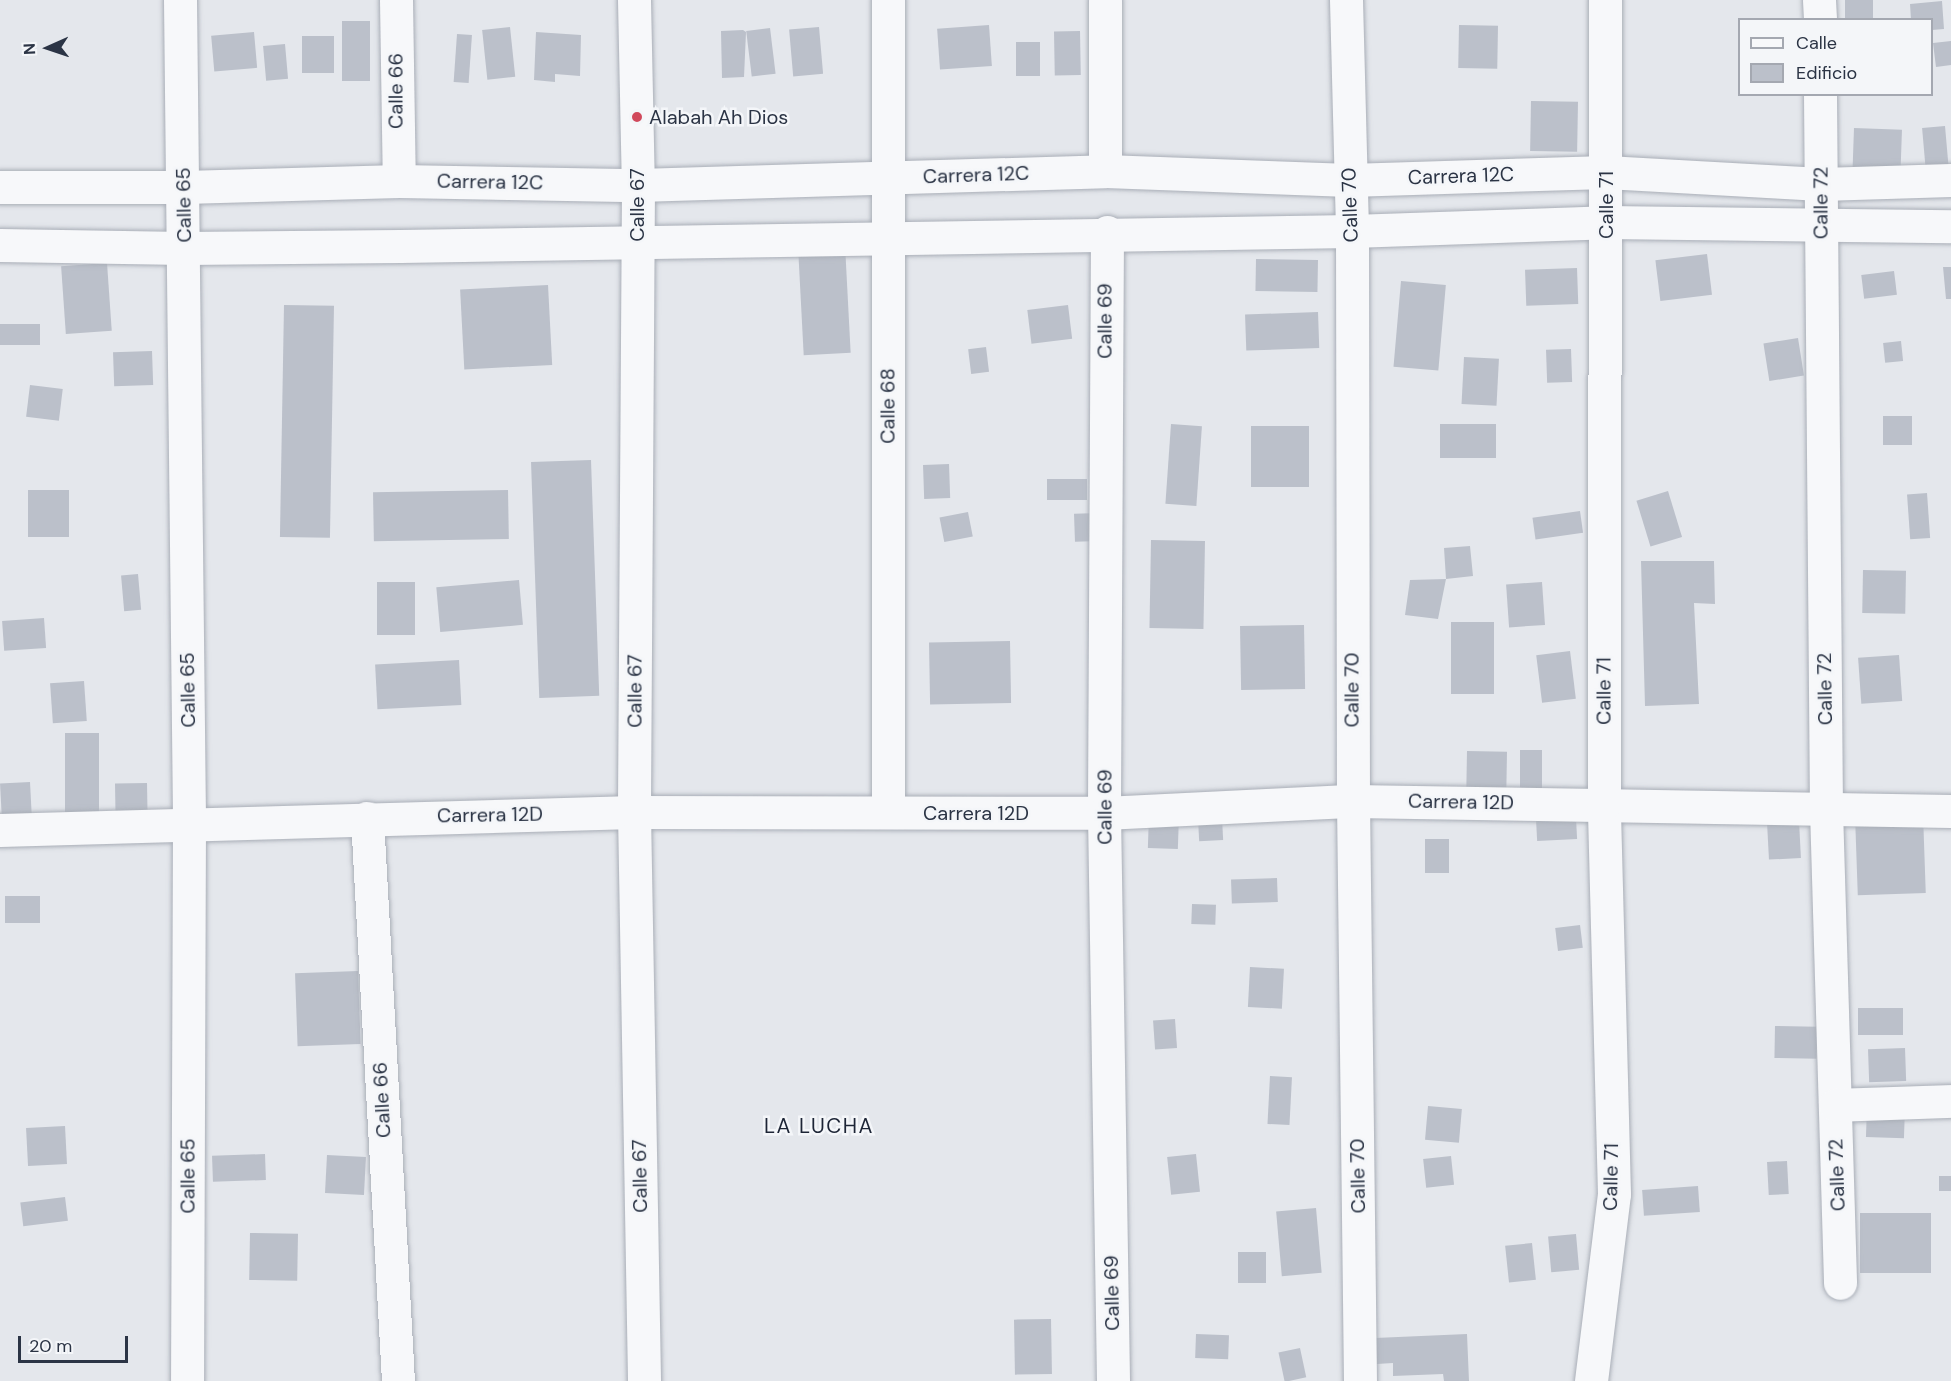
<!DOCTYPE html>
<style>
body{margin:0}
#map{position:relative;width:1951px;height:1381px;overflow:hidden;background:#e4e7ec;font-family:"DM Sans",sans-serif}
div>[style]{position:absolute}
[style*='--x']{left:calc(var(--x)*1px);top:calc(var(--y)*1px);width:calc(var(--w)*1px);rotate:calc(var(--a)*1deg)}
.building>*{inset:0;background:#bbc0ca;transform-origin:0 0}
.roads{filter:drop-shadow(0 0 2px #a9aeb7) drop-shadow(0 0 2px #a9aeb7)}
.minor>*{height:33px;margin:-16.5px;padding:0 16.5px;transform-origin:16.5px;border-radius:16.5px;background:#f7f8fa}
.dots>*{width:16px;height:16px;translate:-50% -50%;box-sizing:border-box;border:3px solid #f4f6f9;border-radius:50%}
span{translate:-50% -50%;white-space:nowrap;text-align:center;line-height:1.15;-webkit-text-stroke:5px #f4f6f9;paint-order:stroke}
.street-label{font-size:20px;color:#2b3445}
.poi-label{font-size:20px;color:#2b3445}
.left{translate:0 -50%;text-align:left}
.neighbourhood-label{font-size:21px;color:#1d2536;letter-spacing:1.5px}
.legend{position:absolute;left:1738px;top:18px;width:195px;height:78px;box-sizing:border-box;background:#f4f6f9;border:2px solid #a4a8b1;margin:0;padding:8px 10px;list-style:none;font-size:18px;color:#2b3445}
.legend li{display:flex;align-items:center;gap:12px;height:30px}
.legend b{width:30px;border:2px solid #a4a8b1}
.north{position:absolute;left:18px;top:18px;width:60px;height:60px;-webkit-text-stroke:4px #f4f6f9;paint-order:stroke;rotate:267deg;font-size:16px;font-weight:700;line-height:24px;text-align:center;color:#2b3445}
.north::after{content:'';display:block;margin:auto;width:21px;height:27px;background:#2b3445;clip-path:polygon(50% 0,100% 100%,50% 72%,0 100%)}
.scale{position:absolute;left:18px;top:1336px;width:110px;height:27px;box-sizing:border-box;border:3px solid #2b3445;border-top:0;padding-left:8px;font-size:18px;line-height:21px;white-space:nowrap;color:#2b3445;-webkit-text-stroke:4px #f4f6f9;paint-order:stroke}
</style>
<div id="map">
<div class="building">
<div style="left:1845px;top:0;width:28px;height:20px"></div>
<div style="clip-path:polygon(1942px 1px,1944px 29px,1932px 30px,1932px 20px,1911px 20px,1910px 4px)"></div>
<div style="left:370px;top:21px;width:60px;height:28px;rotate:90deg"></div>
<div style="left:989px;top:25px;width:41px;height:52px;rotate:86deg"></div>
<div style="left:1459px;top:25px;width:39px;height:43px;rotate:1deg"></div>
<div style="left:510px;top:27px;width:50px;height:28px;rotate:84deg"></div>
<div style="left:819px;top:27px;width:47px;height:30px;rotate:85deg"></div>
<div style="left:770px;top:28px;width:46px;height:24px;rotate:83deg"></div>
<div style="clip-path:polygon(743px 30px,746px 32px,744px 77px,722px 78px,721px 31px)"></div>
<div style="left:1080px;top:31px;width:44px;height:26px;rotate:89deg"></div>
<div style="left:254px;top:32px;width:36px;height:43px;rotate:85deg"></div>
<div style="clip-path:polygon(536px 32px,581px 35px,580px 76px,555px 74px,555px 82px,534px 80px)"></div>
<div style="left:457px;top:34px;width:15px;height:48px;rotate:4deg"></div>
<div style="left:334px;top:36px;width:37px;height:32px;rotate:90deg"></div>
<div style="clip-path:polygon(1951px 41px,1951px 65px,1936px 67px,1933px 43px)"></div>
<div style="left:1016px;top:42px;width:24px;height:34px"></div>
<div style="left:285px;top:44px;width:35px;height:22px;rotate:85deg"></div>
<div style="left:1531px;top:101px;width:47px;height:50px;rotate:1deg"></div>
<div style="left:1945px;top:126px;width:42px;height:23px;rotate:85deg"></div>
<div style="left:1854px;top:128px;width:48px;height:50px;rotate:2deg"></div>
<div style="left:845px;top:245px;width:108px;height:47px;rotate:87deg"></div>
<div style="left:1707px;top:254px;width:41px;height:52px;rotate:83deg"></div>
<div style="left:1256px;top:259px;width:62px;height:32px;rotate:1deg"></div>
<div style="left:107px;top:263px;width:68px;height:46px;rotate:86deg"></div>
<div style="clip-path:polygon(1943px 267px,1951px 267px,1951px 299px,1946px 299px)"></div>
<div style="left:1577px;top:268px;width:36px;height:52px;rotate:88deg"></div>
<div style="left:1894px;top:271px;width:24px;height:33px;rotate:83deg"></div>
<div style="left:1401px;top:281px;width:45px;height:86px;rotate:5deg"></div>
<div style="left:548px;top:285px;width:80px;height:88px;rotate:87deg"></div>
<div style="left:284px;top:305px;width:50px;height:232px;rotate:1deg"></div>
<div style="left:1068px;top:305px;width:34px;height:41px;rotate:83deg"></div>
<div style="left:1318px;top:312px;width:36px;height:73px;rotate:88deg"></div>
<div style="left:0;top:324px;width:40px;height:21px"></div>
<div style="left:1798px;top:338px;width:38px;height:35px;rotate:81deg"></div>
<div style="left:1901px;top:341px;width:20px;height:18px;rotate:84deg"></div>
<div style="left:986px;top:347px;width:25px;height:18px;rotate:83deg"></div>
<div style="left:1571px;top:349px;width:33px;height:25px;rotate:88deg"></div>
<div style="left:152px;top:351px;width:34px;height:39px;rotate:88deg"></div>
<div style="left:1464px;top:357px;width:35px;height:47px;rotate:3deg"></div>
<div style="left:30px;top:385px;width:33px;height:32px;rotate:7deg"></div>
<div style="left:1883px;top:416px;width:29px;height:29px"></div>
<div style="left:1171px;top:424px;width:31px;height:80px;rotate:4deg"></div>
<div style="left:1496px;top:424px;width:34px;height:56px;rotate:90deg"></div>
<div style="left:1251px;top:426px;width:58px;height:61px"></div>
<div style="left:591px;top:460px;width:236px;height:60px;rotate:88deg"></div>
<div style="left:949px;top:464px;width:34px;height:26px;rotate:88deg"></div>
<div style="left:1047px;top:479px;width:40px;height:21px"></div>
<div style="left:69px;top:490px;width:47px;height:41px;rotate:90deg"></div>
<div style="left:508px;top:490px;width:49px;height:135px;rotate:89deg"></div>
<div style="left:1668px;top:491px;width:48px;height:33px;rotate:73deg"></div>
<div style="left:1927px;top:493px;width:45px;height:20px;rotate:86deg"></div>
<div style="left:1580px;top:511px;width:22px;height:48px;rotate:82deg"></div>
<div style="left:968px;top:512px;width:25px;height:29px;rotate:79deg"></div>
<div style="left:1099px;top:513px;width:28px;height:25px;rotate:88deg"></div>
<div style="left:1151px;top:540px;width:54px;height:88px;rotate:1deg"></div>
<div style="clip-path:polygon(1470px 546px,1473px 576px,1446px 579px,1438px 619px,1405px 615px,1410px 580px,1446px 579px,1444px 548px)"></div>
<div style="clip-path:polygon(1641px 561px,1714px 561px,1715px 604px,1694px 603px,1699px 704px,1645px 706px)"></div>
<div style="left:1863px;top:570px;width:43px;height:43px;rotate:1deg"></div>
<div style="left:138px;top:574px;width:36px;height:17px;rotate:85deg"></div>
<div style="left:519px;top:580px;width:45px;height:83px;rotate:85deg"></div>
<div style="left:377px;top:582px;width:38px;height:53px"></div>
<div style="left:1542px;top:582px;width:43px;height:36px;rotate:86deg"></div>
<div style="left:44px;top:618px;width:30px;height:42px;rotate:86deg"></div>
<div style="left:1451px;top:622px;width:43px;height:72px"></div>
<div style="left:1304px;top:625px;width:64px;height:64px;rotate:89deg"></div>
<div style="left:1010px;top:641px;width:62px;height:81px;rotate:89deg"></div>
<div style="left:1570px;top:651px;width:48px;height:34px;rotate:83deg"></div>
<div style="left:1899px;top:655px;width:46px;height:41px;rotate:86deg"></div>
<div style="left:459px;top:660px;width:45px;height:84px;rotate:87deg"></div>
<div style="left:84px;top:681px;width:40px;height:34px;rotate:86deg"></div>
<div style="left:65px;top:733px;width:34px;height:83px"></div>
<div style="left:1520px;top:750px;width:22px;height:39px"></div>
<div style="left:1467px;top:751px;width:40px;height:39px;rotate:1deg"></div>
<div style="left:30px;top:782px;width:39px;height:30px;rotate:87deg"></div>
<div style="left:147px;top:783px;width:40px;height:32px;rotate:89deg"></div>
<div style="left:1923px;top:814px;width:79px;height:68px;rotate:88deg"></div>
<div style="left:1149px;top:815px;width:30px;height:33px;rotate:2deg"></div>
<div style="left:1222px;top:818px;width:22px;height:24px;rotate:87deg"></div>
<div style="left:1576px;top:818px;width:21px;height:40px;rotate:87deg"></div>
<div style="left:1799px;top:821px;width:37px;height:32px;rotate:87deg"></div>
<div style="left:1425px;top:839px;width:24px;height:34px"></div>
<div style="left:1277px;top:878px;width:24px;height:46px;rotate:88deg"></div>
<div style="left:5px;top:896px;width:35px;height:27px"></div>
<div style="left:1192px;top:904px;width:24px;height:20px;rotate:2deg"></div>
<div style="left:1580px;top:925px;width:23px;height:25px;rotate:83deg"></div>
<div style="left:1250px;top:967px;width:34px;height:40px;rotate:3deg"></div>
<div style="left:358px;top:971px;width:73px;height:63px;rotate:88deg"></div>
<div style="left:1858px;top:1008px;width:45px;height:27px"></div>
<div style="left:1175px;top:1019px;width:29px;height:22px;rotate:86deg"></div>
<div style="left:1775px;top:1026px;width:42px;height:32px;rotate:1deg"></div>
<div style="left:1905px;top:1048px;width:33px;height:37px;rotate:88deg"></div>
<div style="left:1270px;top:1076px;width:22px;height:48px;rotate:3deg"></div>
<div style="left:1428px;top:1106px;width:34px;height:34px;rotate:5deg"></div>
<div style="left:1867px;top:1107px;width:38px;height:30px;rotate:2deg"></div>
<div style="left:65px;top:1126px;width:38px;height:39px;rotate:87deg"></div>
<div style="left:265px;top:1154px;width:26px;height:53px;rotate:88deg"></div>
<div style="left:1196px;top:1154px;width:38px;height:29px;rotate:84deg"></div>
<div style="left:327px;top:1155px;width:39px;height:38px;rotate:3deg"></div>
<div style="left:1451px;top:1156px;width:29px;height:28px;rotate:84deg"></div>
<div style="left:1787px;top:1161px;width:33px;height:20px;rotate:87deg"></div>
<div style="left:1939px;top:1176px;width:12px;height:15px"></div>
<div style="left:1698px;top:1186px;width:26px;height:56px;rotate:86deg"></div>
<div style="left:65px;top:1197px;width:24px;height:45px;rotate:83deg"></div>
<div style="left:1316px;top:1208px;width:65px;height:40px;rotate:85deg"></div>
<div style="left:1931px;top:1213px;width:60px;height:71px;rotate:90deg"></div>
<div style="left:250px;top:1233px;width:48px;height:47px;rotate:1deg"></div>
<div style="left:1576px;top:1234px;width:36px;height:28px;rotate:85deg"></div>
<div style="left:1532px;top:1243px;width:37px;height:27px;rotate:84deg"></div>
<div style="left:1238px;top:1252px;width:28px;height:31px"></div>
<div style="left:1051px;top:1319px;width:55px;height:37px;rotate:89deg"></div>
<div style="left:1196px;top:1334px;width:33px;height:24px;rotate:2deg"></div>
<div style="clip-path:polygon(1467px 1334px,1469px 1381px,1444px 1381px,1443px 1374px,1393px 1376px,1393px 1363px,1377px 1364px,1375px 1338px)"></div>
<div style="left:1300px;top:1348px;width:30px;height:22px;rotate:78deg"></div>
</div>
<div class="roads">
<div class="minor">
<div style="--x:180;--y:0;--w:822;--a:89.37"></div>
<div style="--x:189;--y:822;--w:559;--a:90.2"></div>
<div style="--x:396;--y:0;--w:181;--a:89.1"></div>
<div style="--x:634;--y:0;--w:185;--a:88.8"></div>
<div style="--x:638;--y:185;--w:627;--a:90.37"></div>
<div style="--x:634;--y:812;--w:569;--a:88.99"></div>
<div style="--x:1346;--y:0;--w:231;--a:88.5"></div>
<div style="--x:1352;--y:231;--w:570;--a:89.9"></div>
<div style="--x:1353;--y:801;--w:580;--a:89.31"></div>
<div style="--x:1819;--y:0;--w:20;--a:87"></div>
<div style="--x:1820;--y:94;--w:715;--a:89.52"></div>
<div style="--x:1826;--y:809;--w:474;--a:88.3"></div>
<div style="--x:1105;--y:171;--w:171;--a:-90"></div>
<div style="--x:0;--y:187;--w:184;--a:0"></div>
<div style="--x:184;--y:187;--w:215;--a:-1.6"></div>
<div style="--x:399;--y:181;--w:239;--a:1"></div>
<div style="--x:638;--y:185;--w:467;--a:-1.7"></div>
<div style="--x:1105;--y:171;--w:244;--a:2.1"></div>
<div style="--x:1349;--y:180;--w:257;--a:-1.8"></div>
<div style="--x:1606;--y:172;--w:215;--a:3.2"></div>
<div style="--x:1821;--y:184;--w:130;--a:-1.8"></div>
<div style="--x:1107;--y:232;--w:581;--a:90.3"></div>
<div style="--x:1104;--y:813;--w:568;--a:89.09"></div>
<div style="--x:0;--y:245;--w:184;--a:0.9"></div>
<div style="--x:184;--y:248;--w:216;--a:-0.5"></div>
<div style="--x:400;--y:246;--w:952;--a:-0.9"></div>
<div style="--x:1352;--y:231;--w:254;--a:-2"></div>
<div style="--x:1606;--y:222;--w:345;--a:0.7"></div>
<div style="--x:888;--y:812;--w:812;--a:-90"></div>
<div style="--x:367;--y:818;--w:564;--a:86.85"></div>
<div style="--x:0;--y:830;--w:634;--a:-1.63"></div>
<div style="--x:634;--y:812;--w:470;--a:0.1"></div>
<div style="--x:1104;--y:813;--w:249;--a:-2.8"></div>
<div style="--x:1353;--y:801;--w:598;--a:0.96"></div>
<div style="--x:1835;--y:1105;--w:116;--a:-2"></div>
<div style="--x:1591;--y:1381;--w:188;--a:-83"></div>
<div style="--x:1614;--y:1194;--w:390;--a:-91.5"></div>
<div style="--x:1604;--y:804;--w:804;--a:-89.93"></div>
</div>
</div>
<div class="dots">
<div style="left:637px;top:117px;background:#d1495b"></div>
</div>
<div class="street-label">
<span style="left:396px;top:91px;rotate:-90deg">Calle 66</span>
<span style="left:976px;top:175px;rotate:-2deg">Carrera 12C</span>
<span style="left:1461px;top:176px;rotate:-2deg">Carrera 12C</span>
<span style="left:490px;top:182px;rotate:1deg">Carrera 12C</span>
<span style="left:1821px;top:203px;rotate:-90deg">Calle 72</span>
<span style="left:184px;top:205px;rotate:-91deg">Calle 65</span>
<span style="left:637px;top:205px;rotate:-90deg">Calle 67</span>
<span style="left:1350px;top:205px;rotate:-92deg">Calle 70</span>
<span style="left:1606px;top:205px;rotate:-90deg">Calle 71</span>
<span style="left:1105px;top:321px;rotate:-90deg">Calle 69</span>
<span style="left:888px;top:406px;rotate:-90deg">Calle 68</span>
<span style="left:1825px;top:689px;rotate:-91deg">Calle 72</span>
<span style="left:188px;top:690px;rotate:-91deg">Calle 65</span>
<span style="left:1352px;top:690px;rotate:-90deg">Calle 70</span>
<span style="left:635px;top:691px;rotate:-90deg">Calle 67</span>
<span style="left:1604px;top:691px;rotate:-90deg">Calle 71</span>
<span style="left:1461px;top:802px;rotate:1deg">Carrera 12D</span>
<span style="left:1105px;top:807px;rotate:-90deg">Calle 69</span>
<span style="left:976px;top:813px">Carrera 12D</span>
<span style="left:490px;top:815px;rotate:-1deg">Carrera 12D</span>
<span style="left:382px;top:1100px;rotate:-93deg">Calle 66</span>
<span style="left:1837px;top:1175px;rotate:-92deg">Calle 72</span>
<span style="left:188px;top:1176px;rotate:-90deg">Calle 65</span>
<span style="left:640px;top:1176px;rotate:-91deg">Calle 67</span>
<span style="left:1358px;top:1176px;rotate:-91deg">Calle 70</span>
<span style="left:1611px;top:1177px;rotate:-89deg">Calle 71</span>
<span style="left:1112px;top:1293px;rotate:-91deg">Calle 69</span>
</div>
<div class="poi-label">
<span class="left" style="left:649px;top:117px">Alabah Ah Dios</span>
</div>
<div class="neighbourhood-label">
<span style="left:819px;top:1126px">LA LUCHA</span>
</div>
<ul class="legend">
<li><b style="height:8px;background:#f7f8fa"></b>Calle</li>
<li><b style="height:16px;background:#bbc0ca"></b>Edificio</li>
</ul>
<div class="north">N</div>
<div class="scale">20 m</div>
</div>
